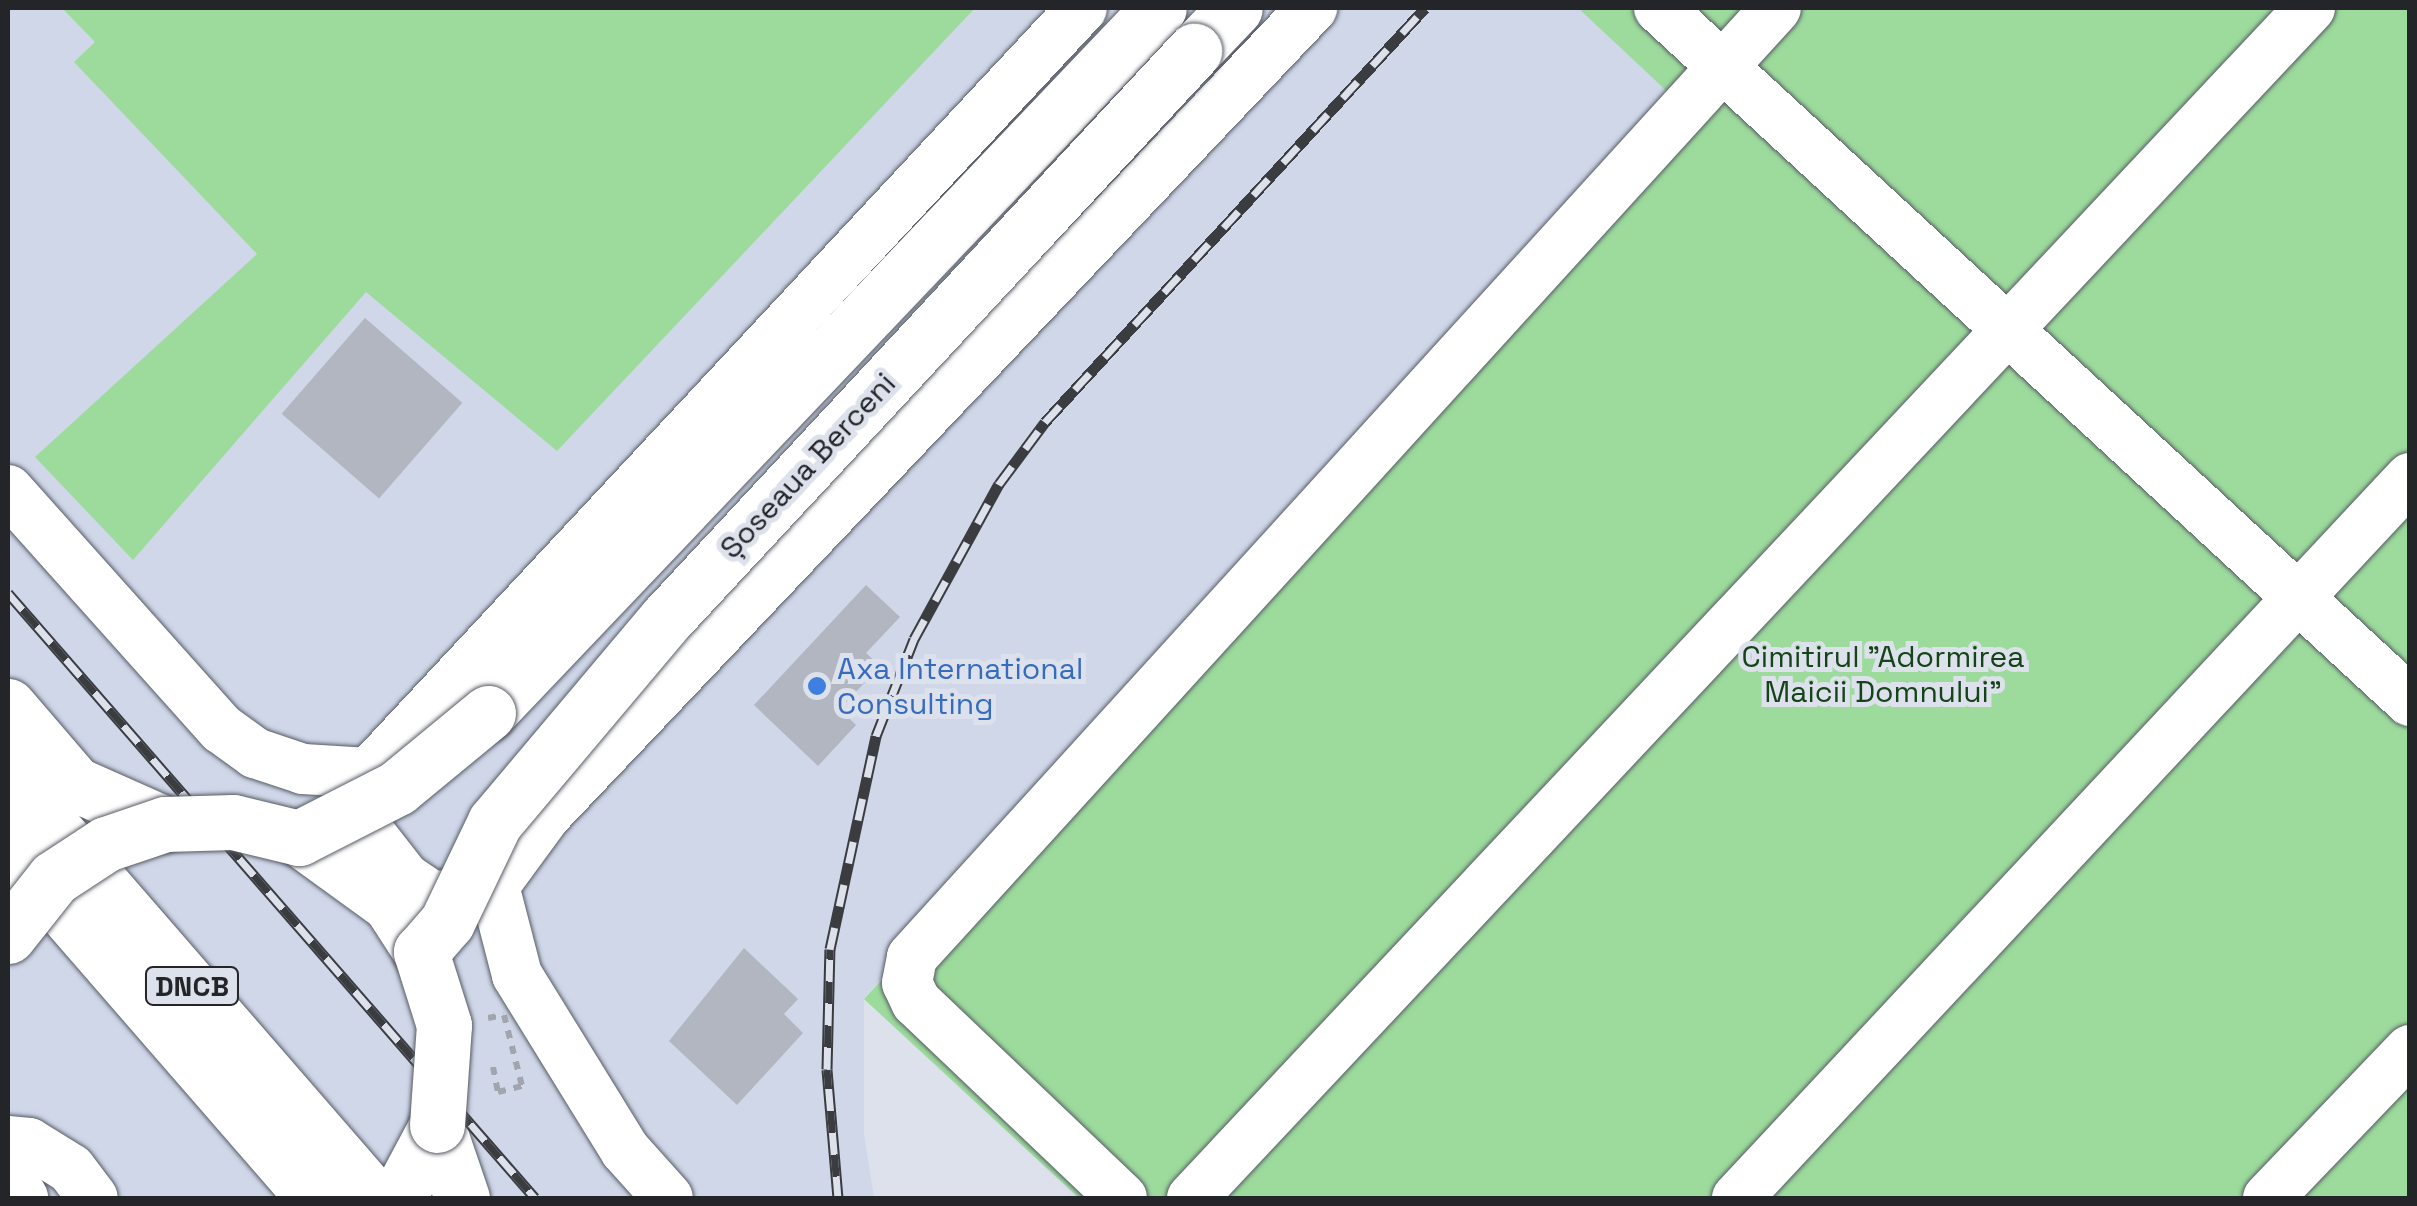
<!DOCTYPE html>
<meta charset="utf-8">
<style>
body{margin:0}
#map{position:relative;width:2417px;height:1206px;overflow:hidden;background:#dce1eb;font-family:"Space Grotesk",sans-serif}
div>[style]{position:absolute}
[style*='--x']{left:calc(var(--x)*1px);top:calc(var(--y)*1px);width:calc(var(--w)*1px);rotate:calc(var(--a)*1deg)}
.built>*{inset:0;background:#cfd7e9}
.green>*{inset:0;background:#9ddb9d}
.building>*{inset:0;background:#b1b6c0;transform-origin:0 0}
.path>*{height:6px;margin-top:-3px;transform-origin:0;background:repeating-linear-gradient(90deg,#a1a5ad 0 8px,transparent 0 16px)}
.roads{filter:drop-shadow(0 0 2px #575b64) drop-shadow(0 0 2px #575b64)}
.minor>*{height:50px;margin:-25px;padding:0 25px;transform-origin:25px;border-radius:25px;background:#fff}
.major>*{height:55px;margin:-27.5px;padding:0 27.5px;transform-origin:27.5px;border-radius:27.5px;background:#fff}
.rail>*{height:11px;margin-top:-5.5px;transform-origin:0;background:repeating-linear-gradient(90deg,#dce1eb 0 22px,#3a3c40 0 44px);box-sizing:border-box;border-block:2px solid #3a3c40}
.path-bridge>*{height:6px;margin-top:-3px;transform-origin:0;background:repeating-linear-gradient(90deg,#a1a5ad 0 8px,transparent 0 16px)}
.bridges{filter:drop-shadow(0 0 2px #575b64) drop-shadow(0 0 2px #575b64)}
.major-bridge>*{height:55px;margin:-27.5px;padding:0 27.5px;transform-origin:27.5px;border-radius:27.5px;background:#fff}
.dots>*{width:28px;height:28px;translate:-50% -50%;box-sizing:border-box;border:5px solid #dce1eb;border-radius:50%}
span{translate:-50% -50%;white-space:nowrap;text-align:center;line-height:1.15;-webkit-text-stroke:10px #dce1eb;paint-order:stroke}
.shield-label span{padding:2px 8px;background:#dce1eb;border:2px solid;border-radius:8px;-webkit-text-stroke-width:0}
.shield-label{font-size:28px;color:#232528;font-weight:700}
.street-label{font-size:30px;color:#232528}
.park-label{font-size:30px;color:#144418}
.shop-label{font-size:30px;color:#366cbe}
.left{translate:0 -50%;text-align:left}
.frame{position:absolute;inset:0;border:10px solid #232528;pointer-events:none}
</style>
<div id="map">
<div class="built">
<div style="clip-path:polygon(8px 8px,1578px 8px,1688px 110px,864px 998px,864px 1134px,874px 1198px,8px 1198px)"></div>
</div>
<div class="green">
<div style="clip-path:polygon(62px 8px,975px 8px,557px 451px,366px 292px,133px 560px,35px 457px,257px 254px,74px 62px,95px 42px)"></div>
<div style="clip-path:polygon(1578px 8px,2409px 8px,2409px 1198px,1079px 1198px,864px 999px,1687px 110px)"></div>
</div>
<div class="building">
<div style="left:365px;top:318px;width:129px;height:127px;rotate:41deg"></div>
<div style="clip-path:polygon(866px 585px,900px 617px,866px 653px,880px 666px,840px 709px,856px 725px,818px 766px,754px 705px)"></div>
<div style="clip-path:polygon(744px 948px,798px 999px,784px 1014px,803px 1033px,737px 1105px,669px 1041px)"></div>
</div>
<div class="path">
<div style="--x:493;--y:1067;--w:25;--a:79"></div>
<div style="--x:498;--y:1092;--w:25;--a:-14"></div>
</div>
<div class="roads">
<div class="minor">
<div style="--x:1082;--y:8;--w:1046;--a:132.99"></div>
<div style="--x:369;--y:773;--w:25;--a:108"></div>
<div style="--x:361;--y:797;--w:36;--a:77"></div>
<div style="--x:369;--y:832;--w:58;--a:52"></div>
<div style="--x:405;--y:878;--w:34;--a:34"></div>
<div style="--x:433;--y:897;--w:62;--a:-10.2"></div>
<div style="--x:494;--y:886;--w:88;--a:-53.8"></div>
<div style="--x:546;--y:815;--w:1113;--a:-46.49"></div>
<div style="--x:1659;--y:8;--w:1022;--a:42.7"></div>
<div style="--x:8;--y:490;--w:321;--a:48.2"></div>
<div style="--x:222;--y:729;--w:41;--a:36"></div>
<div style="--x:255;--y:753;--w:51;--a:18.4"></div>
<div style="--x:303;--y:769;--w:66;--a:3.5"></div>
<div style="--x:494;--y:886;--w:92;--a:75.5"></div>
<div style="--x:517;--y:975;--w:206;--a:58.3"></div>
<div style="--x:625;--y:1150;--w:64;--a:48.1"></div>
<div style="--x:8;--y:1141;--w:21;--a:5"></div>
<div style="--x:29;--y:1143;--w:49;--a:31.8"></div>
<div style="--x:71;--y:1169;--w:36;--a:53"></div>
<div style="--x:1122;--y:1198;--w:284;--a:-136.4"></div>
<div style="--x:916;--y:1002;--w:21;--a:-115"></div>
<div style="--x:907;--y:983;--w:26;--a:-79"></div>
<div style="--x:912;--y:957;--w:1283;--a:-47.68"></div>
<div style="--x:1192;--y:1198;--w:1633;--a:-46.79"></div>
<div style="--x:1737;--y:1198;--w:986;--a:-46.93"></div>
<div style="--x:2268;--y:1198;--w:205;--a:-46.2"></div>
</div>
<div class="major">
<div style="--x:1194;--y:51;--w:59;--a:-46.4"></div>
<div style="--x:8;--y:706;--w:103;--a:49.3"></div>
<div style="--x:75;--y:784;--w:98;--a:24"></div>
<div style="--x:488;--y:713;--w:973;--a:-46.42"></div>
<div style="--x:8;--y:776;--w:559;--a:49.06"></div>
<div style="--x:299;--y:838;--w:112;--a:36"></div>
<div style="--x:390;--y:904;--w:57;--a:57.1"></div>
<div style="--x:8;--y:846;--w:466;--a:49"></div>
<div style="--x:437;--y:1125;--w:77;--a:71.1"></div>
<div style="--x:8;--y:1180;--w:22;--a:56"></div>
<div style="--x:398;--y:1198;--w:83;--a:-61.9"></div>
</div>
</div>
<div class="rail">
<div style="--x:8;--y:593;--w:802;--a:48.94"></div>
<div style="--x:838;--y:1198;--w:129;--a:-94.9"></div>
<div style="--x:827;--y:1069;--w:120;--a:-88.6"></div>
<div style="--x:830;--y:949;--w:218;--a:-77.8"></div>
<div style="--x:876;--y:736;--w:104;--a:-68.6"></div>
<div style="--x:914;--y:639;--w:177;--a:-61.3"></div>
<div style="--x:999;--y:484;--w:77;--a:-53.4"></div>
<div style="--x:1045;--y:422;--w:562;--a:-47.45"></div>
</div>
<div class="path-bridge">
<div style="--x:488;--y:1018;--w:16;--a:-11"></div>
<div style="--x:504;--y:1015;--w:73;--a:75.8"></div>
</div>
<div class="bridges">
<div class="major-bridge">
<div style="--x:8;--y:936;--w:74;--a:-51.6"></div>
<div style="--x:54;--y:878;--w:62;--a:-33.2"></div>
<div style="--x:106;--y:844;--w:62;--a:-18.7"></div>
<div style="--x:165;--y:824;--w:68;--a:-1.7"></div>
<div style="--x:233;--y:822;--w:68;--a:13.6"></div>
<div style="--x:299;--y:838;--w:110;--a:-27"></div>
<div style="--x:397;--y:788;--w:118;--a:-39.5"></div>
<div style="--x:437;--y:1125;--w:100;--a:-86"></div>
<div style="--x:444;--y:1025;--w:77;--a:-107.5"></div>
<div style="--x:421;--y:952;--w:40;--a:-49"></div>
<div style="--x:447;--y:922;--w:111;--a:-64.4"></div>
<div style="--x:495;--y:822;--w:265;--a:-49.9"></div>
<div style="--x:666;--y:619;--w:776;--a:-47.09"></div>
</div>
</div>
<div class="dots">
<div style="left:817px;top:686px;background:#3f7fe0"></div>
</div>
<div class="shield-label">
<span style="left:192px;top:986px">DNCB</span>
</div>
<div class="street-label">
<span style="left:808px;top:466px;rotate:-47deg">Șoseaua Berceni</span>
</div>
<div class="park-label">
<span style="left:1883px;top:674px">Cimitirul "Adormirea<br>Maicii Domnului"</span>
</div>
<div class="shop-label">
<span class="left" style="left:837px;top:686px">Axa International<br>Consulting</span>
</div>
<div class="frame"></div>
</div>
